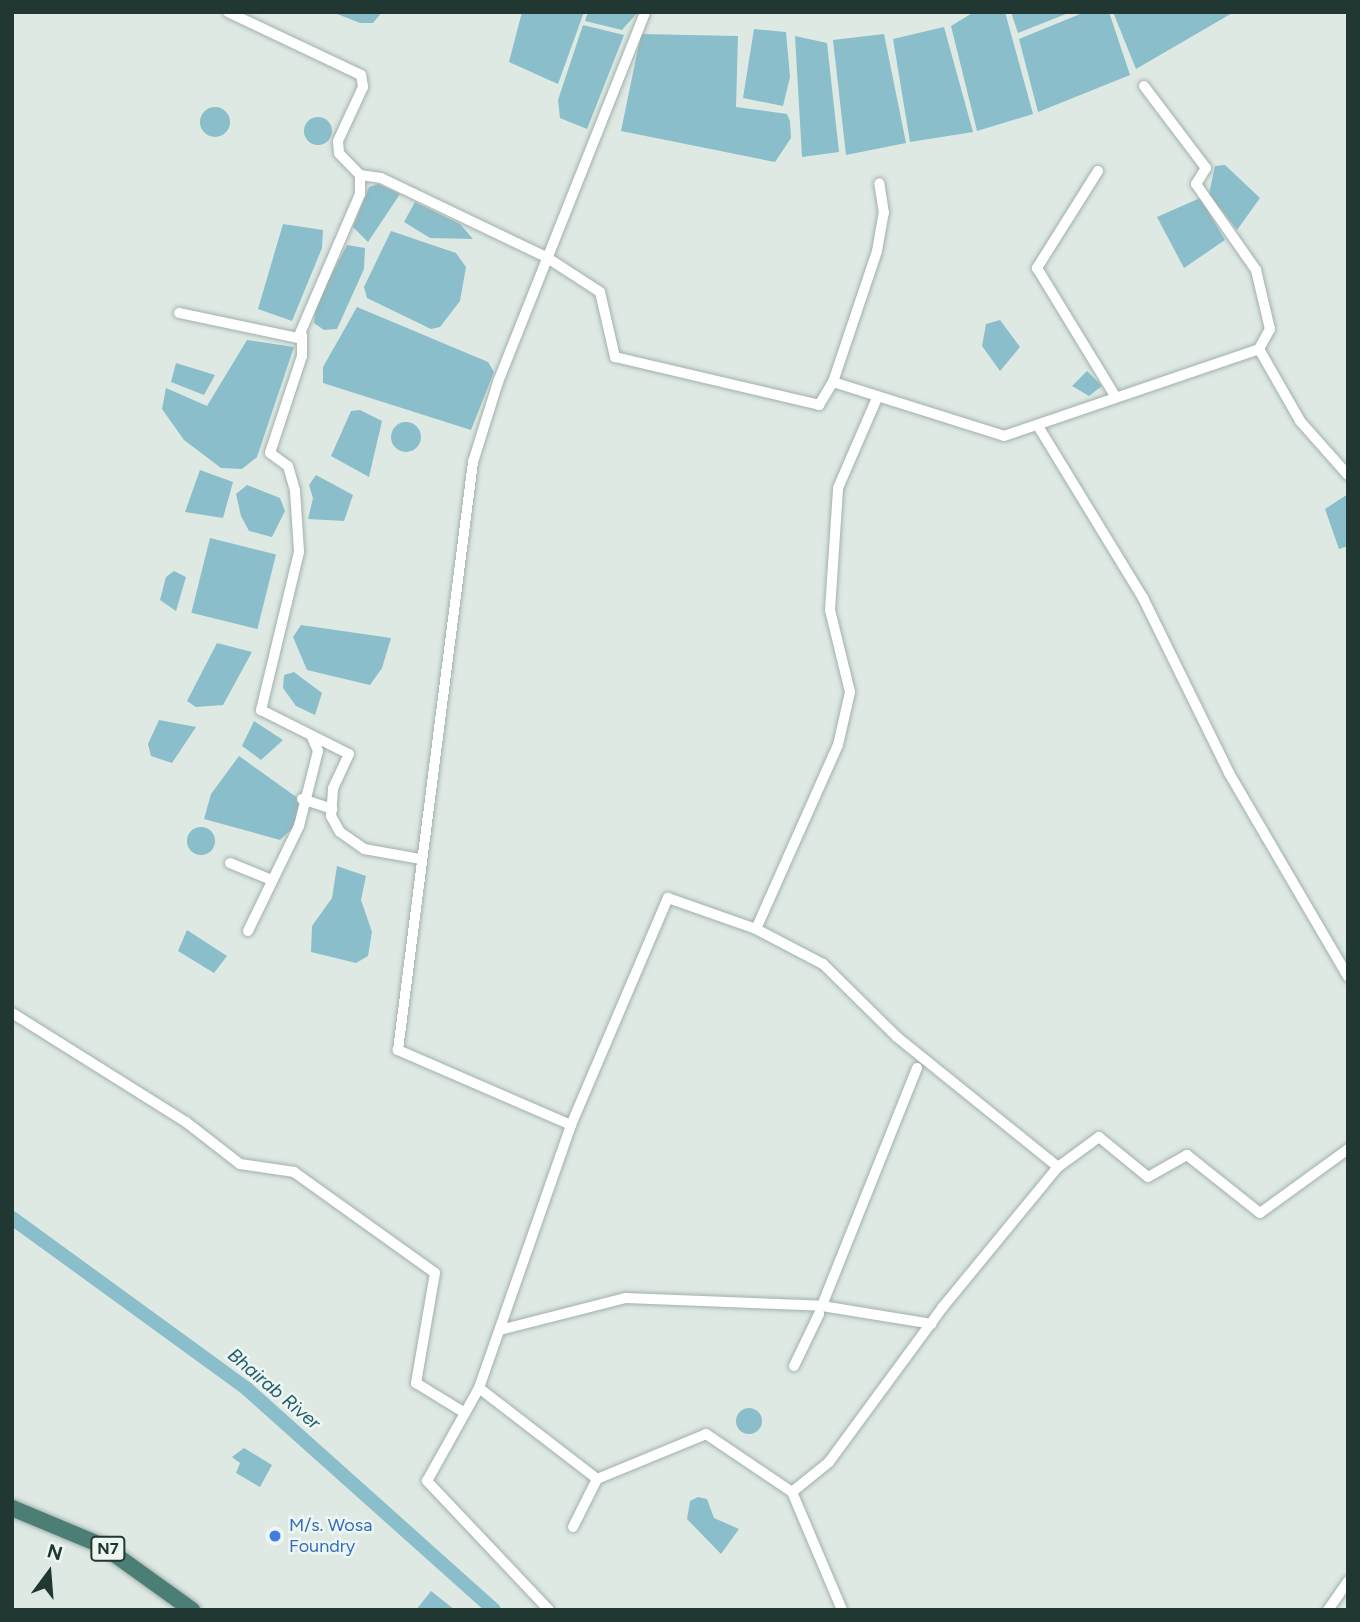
<!DOCTYPE html>
<style>
body{margin:0}
#map{position:relative;width:1360px;height:1622px;overflow:hidden;background:#dee9e4;font-family:Figtree,sans-serif}
div>[style]{position:absolute}
[style*='--x']{left:calc(var(--x)*1px);top:calc(var(--y)*1px);width:calc(var(--w)*1px);rotate:calc(var(--a)*1deg)}
.water>*{inset:0;background:#8abeca;transform-origin:0 0}
.round{border-radius:50%}
.river>*{height:14px;margin:-7px;padding:0 7px;transform-origin:7px;border-radius:7px;background:#8abeca}
.roads{filter:drop-shadow(0 0 2px #a2b0ab) drop-shadow(0 0 2px #a2b0ab)}
.minor>*{height:10px;margin:-5px;padding:0 5px;transform-origin:5px;border-radius:5px;background:#fff}
.trunk>*{height:16px;margin:-8px;padding:0 8px;transform-origin:8px;border-radius:8px;background:#4b7e74}
.dots>*{width:19px;height:19px;translate:-50% -50%;box-sizing:border-box;border:4px solid #eef6f2;border-radius:50%}
span{translate:-50% -50%;white-space:nowrap;text-align:center;line-height:1.15;-webkit-text-stroke:5px #eef6f2;paint-order:stroke}
.shield-label span{padding:2px 5px;background:#eef6f2;border:2px solid;border-radius:5px;-webkit-text-stroke-width:0}
.shield-label{font-size:16px;color:#213732;font-weight:700}
.shop-label{font-size:18px;color:#366cbe}
.left{translate:0 -50%;text-align:left}
.water-label{font-size:19px;color:#215e6d;font-style:italic}
.frame{position:absolute;inset:0;border:14px solid #213732;pointer-events:none}
.north{position:absolute;left:14px;top:1538px;width:70px;height:70px;-webkit-text-stroke:5px #eef6f2;paint-order:stroke;rotate:16deg;font-size:19px;font-weight:700;line-height:28px;text-align:center;color:#213732}
.north::after{content:'';display:block;margin:auto;width:24px;height:32px;background:#213732;clip-path:polygon(50% 0,100% 100%,50% 72%,0 100%)}
</style>
<div id="map">
<div class="water">
<div style="clip-path:polygon(332px 12px,382px 12px,373px 23px,360px 23px)"></div>
<div style="clip-path:polygon(522px 12px,584px 12px,558px 84px,509px 62px)"></div>
<div style="clip-path:polygon(588px 12px,638px 12px,622px 30px,585px 21px)"></div>
<div style="clip-path:polygon(974px 12px,1005px 12px,1033px 114px,977px 131px,951px 26px)"></div>
<div style="clip-path:polygon(1011px 12px,1071px 12px,1018px 33px)"></div>
<div style="clip-path:polygon(1085px 12px,1109px 12px,1130px 75px,1038px 112px,1019px 39px)"></div>
<div style="clip-path:polygon(1113px 12px,1234px 12px,1136px 69px)"></div>
<div style="clip-path:polygon(583px 25px,624px 35px,587px 129px,560px 118px,558px 100px)"></div>
<div style="clip-path:polygon(944px 27px,973px 132px,910px 142px,893px 39px)"></div>
<div style="clip-path:polygon(754px 29px,786px 32px,790px 77px,783px 106px,743px 98px)"></div>
<div style="clip-path:polygon(641px 34px,738px 36px,736px 107px,787px 114px,790px 121px,791px 138px,775px 162px,621px 131px)"></div>
<div style="clip-path:polygon(884px 34px,906px 143px,846px 155px,833px 40px)"></div>
<div style="clip-path:polygon(795px 36px,827px 43px,839px 152px,802px 157px)"></div>
<div class="round" style="left:200px;top:107px;width:30px;height:30px"></div>
<div class="round" style="left:304px;top:117px;width:28px;height:28px"></div>
<div style="clip-path:polygon(1225px 165px,1260px 198px,1237px 230px,1209px 194px,1215px 166px)"></div>
<div style="clip-path:polygon(378px 184px,400px 194px,368px 242px,353px 227px,369px 187px)"></div>
<div style="clip-path:polygon(1200px 198px,1225px 240px,1184px 268px,1157px 217px)"></div>
<div style="clip-path:polygon(415px 202px,460px 224px,473px 239px,430px 238px,404px 222px)"></div>
<div style="clip-path:polygon(283px 224px,323px 230px,322px 248px,292px 321px,258px 309px)"></div>
<div style="clip-path:polygon(391px 231px,456px 253px,466px 267px,460px 301px,440px 327px,431px 329px,367px 298px,364px 287px)"></div>
<div style="clip-path:polygon(347px 245px,365px 248px,364px 269px,337px 329px,324px 330px,314px 323px,316px 304px)"></div>
<div style="clip-path:polygon(357px 307px,488px 362px,494px 372px,471px 430px,323px 383px,323px 367px)"></div>
<div style="clip-path:polygon(1000px 320px,1020px 347px,1000px 371px,982px 346px,986px 324px)"></div>
<div style="clip-path:polygon(247px 340px,294px 347px,257px 457px,242px 469px,221px 468px,184px 440px,162px 409px,166px 388px,207px 406px)"></div>
<div style="clip-path:polygon(176px 363px,215px 375px,204px 395px,171px 382px)"></div>
<div style="clip-path:polygon(1087px 371px,1102px 386px,1089px 396px,1072px 386px)"></div>
<div style="clip-path:polygon(360px 410px,382px 421px,369px 477px,331px 456px,351px 411px)"></div>
<div class="round" style="left:391px;top:422px;width:30px;height:30px"></div>
<div style="clip-path:polygon(200px 470px,233px 482px,223px 518px,185px 512px)"></div>
<div style="clip-path:polygon(316px 475px,353px 495px,344px 521px,308px 519px,313px 498px,309px 485px)"></div>
<div style="clip-path:polygon(247px 485px,280px 498px,285px 511px,272px 537px,249px 531px,241px 516px,236px 494px)"></div>
<div style="clip-path:polygon(1348px 494px,1348px 546px,1339px 549px,1325px 509px)"></div>
<div style="left:210px;top:538px;width:68px;height:77px;rotate:14deg"></div>
<div style="clip-path:polygon(174px 571px,186px 577px,176px 611px,160px 600px,166px 577px)"></div>
<div style="clip-path:polygon(301px 625px,391px 638px,382px 668px,370px 685px,307px 670px,293px 637px)"></div>
<div style="clip-path:polygon(217px 643px,252px 652px,223px 705px,196px 707px,187px 701px)"></div>
<div style="clip-path:polygon(294px 672px,322px 693px,315px 715px,296px 706px,283px 688px,284px 675px)"></div>
<div style="clip-path:polygon(159px 720px,196px 727px,172px 763px,151px 756px,148px 744px)"></div>
<div style="clip-path:polygon(254px 721px,283px 740px,261px 760px,242px 746px)"></div>
<div style="clip-path:polygon(239px 756px,299px 799px,297px 824px,280px 840px,204px 819px,211px 794px)"></div>
<div class="round" style="left:187px;top:827px;width:28px;height:28px"></div>
<div style="clip-path:polygon(337px 866px,366px 876px,361px 900px,372px 932px,368px 956px,356px 963px,311px 952px,312px 926px,332px 898px)"></div>
<div style="clip-path:polygon(187px 930px,227px 956px,214px 973px,178px 951px)"></div>
<div class="round" style="left:736px;top:1408px;width:26px;height:26px"></div>
<div style="clip-path:polygon(244px 1448px,272px 1465px,260px 1487px,236px 1473px,240px 1463px,232px 1457px)"></div>
<div style="clip-path:polygon(698px 1497px,707px 1499px,714px 1518px,739px 1529px,721px 1554px,687px 1519px,690px 1501px)"></div>
<div style="clip-path:polygon(431px 1591px,455px 1610px,416px 1610px)"></div>
</div>
<div class="river">
<div style="--x:12;--y:1218;--w:291;--a:36"></div>
<div style="--x:247;--y:1389;--w:331;--a:41.8"></div>
</div>
<div class="roads">
<div class="minor">
<div style="--x:1144;--y:86;--w:103;--a:52.9"></div>
<div style="--x:1206;--y:168;--w:19;--a:122"></div>
<div style="--x:1196;--y:184;--w:105;--a:55.1"></div>
<div style="--x:1256;--y:270;--w:61;--a:76.7"></div>
<div style="--x:1270;--y:329;--w:23;--a:119"></div>
<div style="--x:1098;--y:171;--w:115;--a:122.2"></div>
<div style="--x:1037;--y:268;--w:148;--a:58.6"></div>
<div style="--x:360;--y:175;--w:21;--a:8"></div>
<div style="--x:381;--y:178;--w:183;--a:25.6"></div>
<div style="--x:546;--y:257;--w:64;--a:32.9"></div>
<div style="--x:600;--y:292;--w:67;--a:77"></div>
<div style="--x:615;--y:357;--w:210;--a:13.2"></div>
<div style="--x:819;--y:405;--w:27;--a:-59"></div>
<div style="--x:833;--y:382;--w:179;--a:17.5"></div>
<div style="--x:1004;--y:436;--w:269;--a:-18.8"></div>
<div style="--x:1259;--y:349;--w:83;--a:60.3"></div>
<div style="--x:1300;--y:421;--w:72;--a:48.4"></div>
<div style="--x:179;--y:313;--w:122;--a:11.9"></div>
<div style="--x:298;--y:338;--w:157;--a:-66.7"></div>
<div style="--x:360;--y:194;--w:19;--a:-90"></div>
<div style="--x:360;--y:175;--w:30;--a:-134"></div>
<div style="--x:339;--y:153;--w:12;--a:-95"></div>
<div style="--x:338;--y:141;--w:60;--a:-65.2"></div>
<div style="--x:363;--y:87;--w:12;--a:-99"></div>
<div style="--x:361;--y:75;--w:147;--a:-154.7"></div>
<div style="--x:302;--y:335;--w:21;--a:90"></div>
<div style="--x:302;--y:356;--w:102;--a:108.3"></div>
<div style="--x:270;--y:453;--w:22;--a:36"></div>
<div style="--x:288;--y:466;--w:26;--a:74"></div>
<div style="--x:295;--y:491;--w:61;--a:86.2"></div>
<div style="--x:299;--y:552;--w:163;--a:103.5"></div>
<div style="--x:261;--y:710;--w:98;--a:26.6"></div>
<div style="--x:349;--y:754;--w:38;--a:115"></div>
<div style="--x:333;--y:789;--w:27;--a:94"></div>
<div style="--x:331;--y:816;--w:18;--a:61"></div>
<div style="--x:340;--y:832;--w:29;--a:35"></div>
<div style="--x:364;--y:849;--w:58;--a:10"></div>
<div style="--x:833;--y:382;--w:138;--a:-71.4"></div>
<div style="--x:877;--y:251;--w:39;--a:-80"></div>
<div style="--x:884;--y:213;--w:30;--a:-99"></div>
<div style="--x:1038;--y:426;--w:202;--a:58.6"></div>
<div style="--x:1143;--y:598;--w:195;--a:63.8"></div>
<div style="--x:1229;--y:773;--w:236;--a:59.7"></div>
<div style="--x:302;--y:799;--w:32;--a:18"></div>
<div style="--x:230;--y:863;--w:42;--a:22.3"></div>
<div style="--x:756;--y:929;--w:201;--a:-66"></div>
<div style="--x:838;--y:745;--w:54;--a:-77.2"></div>
<div style="--x:850;--y:692;--w:84;--a:-103.7"></div>
<div style="--x:830;--y:610;--w:122;--a:-86.2"></div>
<div style="--x:838;--y:488;--w:96;--a:-66.6"></div>
<div style="--x:248;--y:931;--w:117;--a:-64.1"></div>
<div style="--x:299;--y:826;--w:77;--a:-75.8"></div>
<div style="--x:318;--y:751;--w:15;--a:-113"></div>
<div style="--x:12;--y:1013;--w:205;--a:32.1"></div>
<div style="--x:186;--y:1122;--w:68;--a:37.9"></div>
<div style="--x:240;--y:1164;--w:55;--a:8.4"></div>
<div style="--x:294;--y:1172;--w:173;--a:35.6"></div>
<div style="--x:435;--y:1273;--w:112;--a:99.8"></div>
<div style="--x:416;--y:1383;--w:57;--a:31.5"></div>
<div style="--x:917;--y:1068;--w:256;--a:111.8"></div>
<div style="--x:822;--y:1306;--w:111;--a:9.3"></div>
<div style="--x:571;--y:1125;--w:189;--a:-156.6"></div>
<div style="--x:398;--y:1050;--w:593;--a:-82.73"></div>
<div style="--x:473;--y:462;--w:84;--a:-72.6"></div>
<div style="--x:498;--y:382;--w:398;--a:-68.3"></div>
<div style="--x:500;--y:1330;--w:130;--a:-14.3"></div>
<div style="--x:626;--y:1298;--w:196;--a:2.3"></div>
<div style="--x:794;--y:1366;--w:58;--a:-64.3"></div>
<div style="--x:479;--y:1388;--w:149;--a:37.6"></div>
<div style="--x:597;--y:1479;--w:118;--a:-22.4"></div>
<div style="--x:706;--y:1434;--w:104;--a:34"></div>
<div style="--x:792;--y:1492;--w:48;--a:-39"></div>
<div style="--x:829;--y:1462;--w:191;--a:-53.7"></div>
<div style="--x:942;--y:1308;--w:183;--a:-50.6"></div>
<div style="--x:1058;--y:1167;--w:51;--a:-36.2"></div>
<div style="--x:1099;--y:1137;--w:63;--a:39.2"></div>
<div style="--x:1148;--y:1177;--w:45;--a:-29.4"></div>
<div style="--x:1187;--y:1155;--w:93;--a:38.5"></div>
<div style="--x:1260;--y:1213;--w:109;--a:-36"></div>
<div style="--x:792;--y:1492;--w:128;--a:67"></div>
<div style="--x:573;--y:1527;--w:54;--a:-63.4"></div>
<div style="--x:549;--y:1610;--w:178;--a:-133.4"></div>
<div style="--x:427;--y:1481;--w:107;--a:-60.8"></div>
<div style="--x:479;--y:1388;--w:279;--a:-70.7"></div>
<div style="--x:571;--y:1125;--w:247;--a:-66.9"></div>
<div style="--x:668;--y:898;--w:93;--a:19.4"></div>
<div style="--x:756;--y:929;--w:76;--a:27.6"></div>
<div style="--x:823;--y:964;--w:104;--a:44.6"></div>
<div style="--x:897;--y:1037;--w:207;--a:38.9"></div>
<div style="--x:1328;--y:1610;--w:35;--a:-55"></div>
</div>
<div class="trunk">
<div style="--x:12;--y:1508;--w:99;--a:22.7"></div>
<div style="--x:103;--y:1546;--w:110;--a:35.7"></div>
</div>
</div>
<div class="dots">
<div style="left:275px;top:1536px;background:#3f7fe0"></div>
</div>
<div class="shield-label">
<span style="left:108px;top:1549px">N7</span>
</div>
<div class="shop-label">
<span class="left" style="left:289px;top:1536px">M/s. Wosa<br>Foundry</span>
</div>
<div class="water-label">
<span style="left:274px;top:1389px;rotate:40deg">Bhairab River</span>
</div>
<div class="frame"></div>
<div class="north">N</div>
</div>
